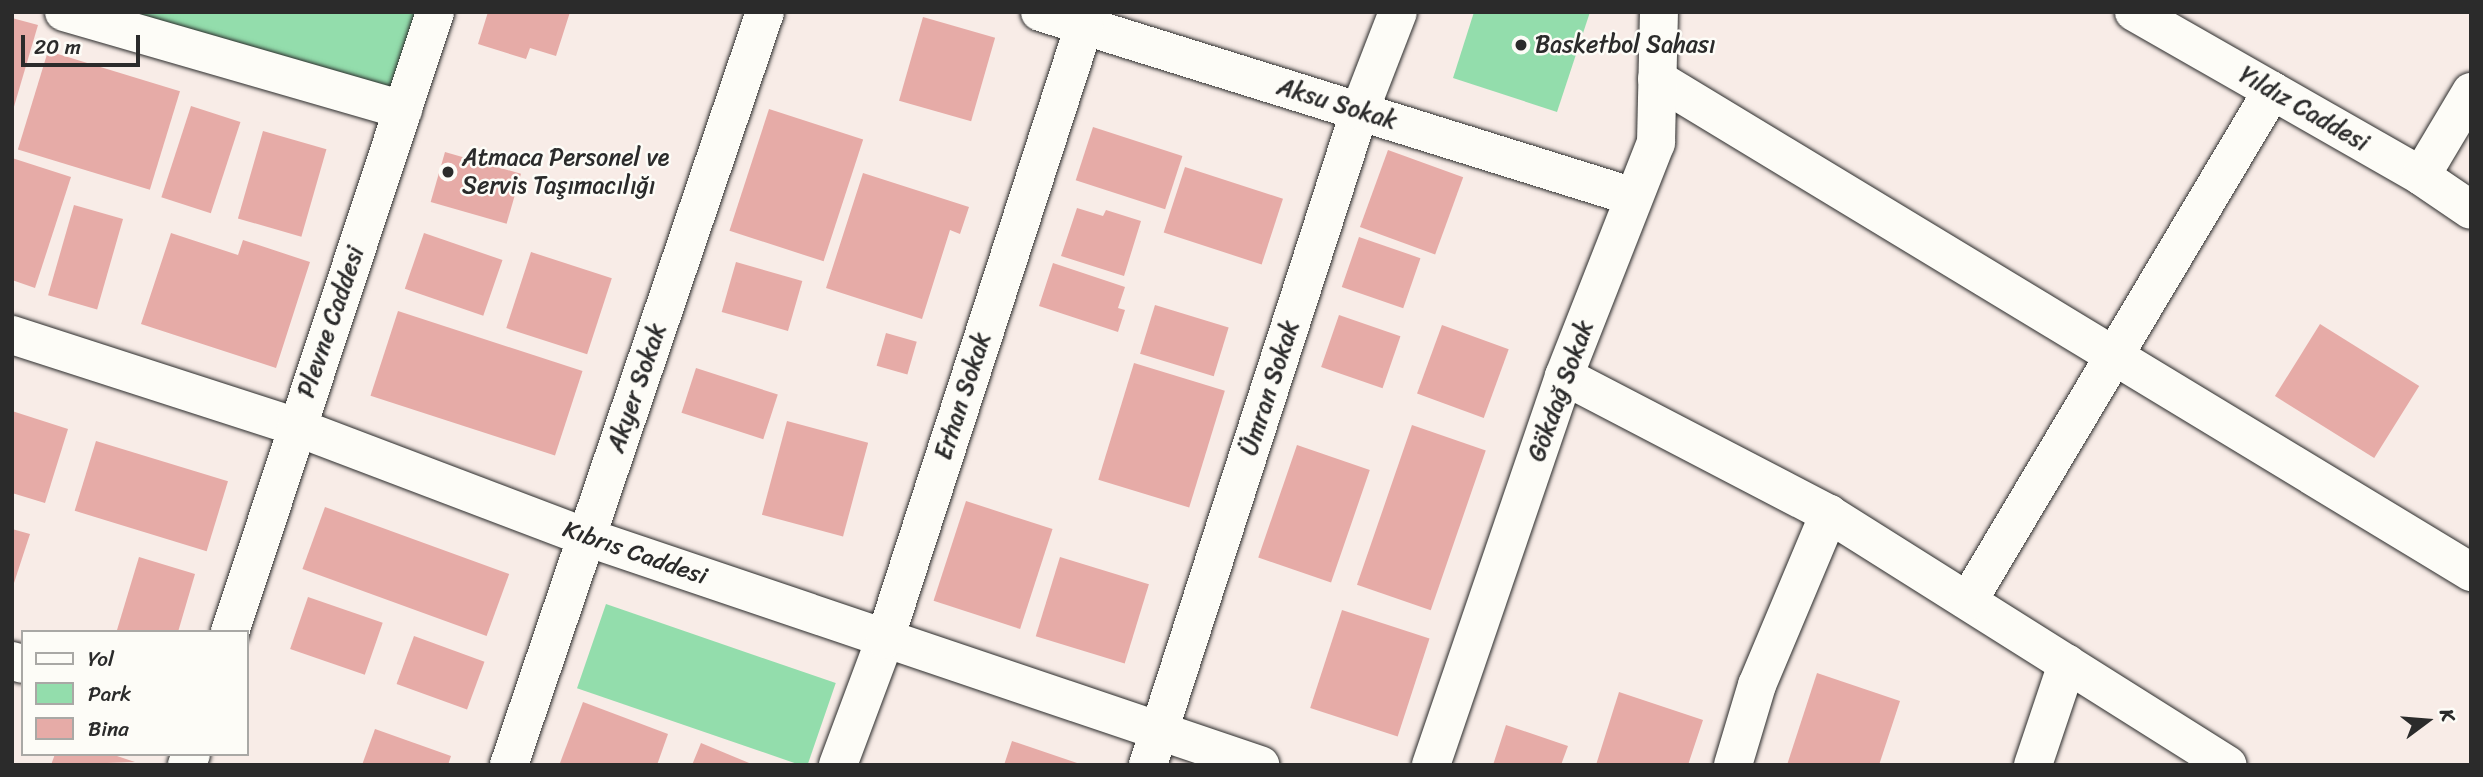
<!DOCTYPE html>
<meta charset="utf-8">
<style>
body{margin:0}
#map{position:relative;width:2483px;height:777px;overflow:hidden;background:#f8ece7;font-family:Sriracha,sans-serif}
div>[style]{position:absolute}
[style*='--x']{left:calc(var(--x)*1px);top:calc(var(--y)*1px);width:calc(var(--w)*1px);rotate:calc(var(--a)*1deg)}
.green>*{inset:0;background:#93ddac;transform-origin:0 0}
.building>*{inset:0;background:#e6aba7;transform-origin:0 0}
.roads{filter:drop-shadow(0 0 2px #2b2b2b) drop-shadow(0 0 2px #2b2b2b)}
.minor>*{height:38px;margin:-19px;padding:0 19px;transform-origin:19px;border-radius:19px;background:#fdfcf7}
.dots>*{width:19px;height:19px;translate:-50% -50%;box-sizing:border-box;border:4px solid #fdfcf7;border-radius:50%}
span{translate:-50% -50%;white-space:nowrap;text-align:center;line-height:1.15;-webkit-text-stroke:5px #fdfcf7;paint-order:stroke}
.poi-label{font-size:24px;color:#2b2b2b}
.left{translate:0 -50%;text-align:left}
.street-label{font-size:24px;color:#2b2b2b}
.frame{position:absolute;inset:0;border:14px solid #2b2b2b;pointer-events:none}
.legend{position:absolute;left:21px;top:630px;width:228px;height:126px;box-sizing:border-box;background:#fdfcf7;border:2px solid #a9a8a5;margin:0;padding:9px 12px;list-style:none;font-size:21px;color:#2b2b2b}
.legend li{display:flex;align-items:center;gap:14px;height:35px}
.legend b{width:35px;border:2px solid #a9a8a5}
.north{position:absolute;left:2392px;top:686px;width:70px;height:70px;-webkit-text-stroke:5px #fdfcf7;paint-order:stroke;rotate:74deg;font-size:19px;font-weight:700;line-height:28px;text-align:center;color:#2b2b2b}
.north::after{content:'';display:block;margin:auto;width:24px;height:32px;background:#2b2b2b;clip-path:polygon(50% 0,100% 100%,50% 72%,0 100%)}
.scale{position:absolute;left:21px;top:35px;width:119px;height:32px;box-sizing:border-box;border:4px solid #2b2b2b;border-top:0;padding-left:9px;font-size:21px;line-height:24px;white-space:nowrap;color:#2b2b2b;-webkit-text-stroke:5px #fdfcf7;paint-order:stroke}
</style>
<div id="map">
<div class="green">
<div style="clip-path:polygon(129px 12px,418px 12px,391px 96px)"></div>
<div style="clip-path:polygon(1474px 12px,1590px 12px,1557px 112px,1453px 78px)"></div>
<div style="left:606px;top:604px;width:243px;height:89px;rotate:19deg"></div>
</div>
<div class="building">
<div style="clip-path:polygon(488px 12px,570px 12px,556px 56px,530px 48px,526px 59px,478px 44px)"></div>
<div style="left:923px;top:17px;width:75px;height:87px;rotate:16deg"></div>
<div style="clip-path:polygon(12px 18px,38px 25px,13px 110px,12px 110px)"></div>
<div style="left:48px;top:51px;width:138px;height:103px;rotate:17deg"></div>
<div style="left:191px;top:106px;width:52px;height:96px;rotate:18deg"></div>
<div style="left:769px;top:109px;width:99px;height:128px;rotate:18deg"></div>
<div style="left:1093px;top:127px;width:94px;height:56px;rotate:18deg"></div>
<div style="left:263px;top:131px;width:66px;height:91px;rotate:16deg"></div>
<div style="left:1388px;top:150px;width:80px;height:82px;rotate:20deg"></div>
<div style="left:445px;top:152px;width:79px;height:52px;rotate:16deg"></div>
<div style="clip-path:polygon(12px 158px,71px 177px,35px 288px,12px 280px)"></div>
<div style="left:1185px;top:167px;width:103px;height:69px;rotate:18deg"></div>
<div style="clip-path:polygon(863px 173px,969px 207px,960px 234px,950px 230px,922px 319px,826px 288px)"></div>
<div style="left:74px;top:205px;width:51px;height:94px;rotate:16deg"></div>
<div style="clip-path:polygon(1077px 208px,1103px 216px,1106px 210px,1141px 221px,1124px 276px,1061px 256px)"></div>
<div style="clip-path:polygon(171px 233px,238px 255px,243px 240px,310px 262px,276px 368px,141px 324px)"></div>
<div style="left:424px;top:233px;width:83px;height:59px;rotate:19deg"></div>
<div style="left:1359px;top:237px;width:65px;height:53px;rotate:19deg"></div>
<div style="left:531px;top:252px;width:85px;height:80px;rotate:18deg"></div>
<div style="left:736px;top:262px;width:69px;height:52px;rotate:16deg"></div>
<div style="clip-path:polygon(1053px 263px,1125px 287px,1118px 308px,1125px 310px,1118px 332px,1039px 306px)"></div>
<div style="left:1155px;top:305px;width:77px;height:51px;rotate:17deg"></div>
<div style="left:398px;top:311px;width:194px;height:89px;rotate:18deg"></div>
<div style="left:1339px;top:315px;width:65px;height:55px;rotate:19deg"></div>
<div style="left:2320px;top:324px;width:117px;height:85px;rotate:32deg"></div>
<div style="left:1442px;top:325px;width:71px;height:73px;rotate:20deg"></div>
<div style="left:886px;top:333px;width:32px;height:34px;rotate:16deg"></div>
<div style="left:1134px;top:363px;width:95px;height:122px;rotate:17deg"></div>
<div style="left:696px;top:368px;width:86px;height:47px;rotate:18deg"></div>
<div style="clip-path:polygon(12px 411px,68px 429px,45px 503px,12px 493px)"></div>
<div style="left:787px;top:421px;width:84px;height:97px;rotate:15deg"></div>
<div style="left:1412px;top:425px;width:78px;height:169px;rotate:19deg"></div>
<div style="left:96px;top:441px;width:138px;height:73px;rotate:17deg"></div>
<div style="left:1297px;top:445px;width:77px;height:119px;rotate:19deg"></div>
<div style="left:966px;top:501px;width:91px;height:105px;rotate:18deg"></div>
<div style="left:325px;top:507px;width:196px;height:66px;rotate:20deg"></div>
<div style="clip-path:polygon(12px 529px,30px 534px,13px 586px,12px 586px)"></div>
<div style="clip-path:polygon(139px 557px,195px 574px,178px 632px,117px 630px)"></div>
<div style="left:1060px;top:557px;width:93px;height:83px;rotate:17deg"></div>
<div style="left:308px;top:597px;width:79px;height:55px;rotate:19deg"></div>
<div style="left:1342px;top:610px;width:92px;height:103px;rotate:18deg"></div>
<div style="left:414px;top:636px;width:75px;height:51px;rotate:20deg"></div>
<div style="clip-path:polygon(1817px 673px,1900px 701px,1879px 765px,1787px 765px)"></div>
<div style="clip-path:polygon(1619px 692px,1703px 720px,1688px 765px,1596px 765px)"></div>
<div style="clip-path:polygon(583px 702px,668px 734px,657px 765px,560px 763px)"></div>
<div style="clip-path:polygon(1506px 725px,1568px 746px,1561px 765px,1493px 765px)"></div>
<div style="clip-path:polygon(375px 729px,451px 756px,448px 765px,362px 765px)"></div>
<div style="clip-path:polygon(1012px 741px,1080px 764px,1080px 765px,1004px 765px)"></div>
<div style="clip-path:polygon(701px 743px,754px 765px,692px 765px)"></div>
<div style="clip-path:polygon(55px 754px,111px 754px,135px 762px,51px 765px)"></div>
</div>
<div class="roads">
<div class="minor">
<div style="--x:64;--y:12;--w:353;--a:16.1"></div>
<div style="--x:1040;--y:12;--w:622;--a:17.3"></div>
<div style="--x:2134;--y:12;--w:331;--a:29.7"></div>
<div style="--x:2421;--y:176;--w:60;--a:34.2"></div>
<div style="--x:1657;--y:79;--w:952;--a:31.2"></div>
<div style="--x:2421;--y:176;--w:98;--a:-59.2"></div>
<div style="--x:12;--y:335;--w:299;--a:17.9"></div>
<div style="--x:296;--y:427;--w:310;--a:20.8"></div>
<div style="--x:586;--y:537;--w:712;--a:18.69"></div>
<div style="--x:1564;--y:376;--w:299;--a:27.5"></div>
<div style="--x:1829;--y:514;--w:471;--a:32.2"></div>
<div style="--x:1968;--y:601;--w:594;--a:-59.2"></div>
<div style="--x:230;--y:632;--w:653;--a:-71.7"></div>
<div style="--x:12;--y:661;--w:11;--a:15"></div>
<div style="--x:187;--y:765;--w:12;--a:-70"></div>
<div style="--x:509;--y:765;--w:795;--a:-71.22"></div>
<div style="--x:838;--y:765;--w:134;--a:-69.5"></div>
<div style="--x:885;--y:639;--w:644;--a:-72.01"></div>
<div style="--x:1148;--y:765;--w:688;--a:-72.07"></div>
<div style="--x:1360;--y:110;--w:105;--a:-68.8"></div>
<div style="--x:1431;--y:765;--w:411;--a:-71.1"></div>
<div style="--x:1564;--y:376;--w:251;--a:-68.5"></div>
<div style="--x:1656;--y:143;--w:131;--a:-88.7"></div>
<div style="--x:1733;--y:765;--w:84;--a:-73.3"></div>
<div style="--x:1757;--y:685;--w:186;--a:-67.2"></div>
<div style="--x:2033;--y:765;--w:107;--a:-71.4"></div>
</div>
</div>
<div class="dots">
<div style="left:1521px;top:45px;background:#2b2b2b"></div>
<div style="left:448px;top:172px;background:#2b2b2b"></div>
</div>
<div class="poi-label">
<span class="left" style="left:1535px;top:45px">Basketbol Sahası</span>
<span class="left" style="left:462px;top:172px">Atmaca Personel ve<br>Servis Taşımacılığı</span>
</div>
<div class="street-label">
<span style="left:1337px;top:104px;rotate:17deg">Aksu Sokak</span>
<span style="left:2304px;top:109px;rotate:30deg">Yıldız Caddesi</span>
<span style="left:331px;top:322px;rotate:-71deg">Plevne Caddesi</span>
<span style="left:637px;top:388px;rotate:-71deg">Akyer Sokak</span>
<span style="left:1270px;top:388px;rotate:-72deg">Ümran Sokak</span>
<span style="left:1561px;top:391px;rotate:-70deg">Gökdağ Sokak</span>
<span style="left:963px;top:396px;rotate:-72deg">Erhan Sokak</span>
<span style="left:635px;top:553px;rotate:19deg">Kıbrıs Caddesi</span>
</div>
<div class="frame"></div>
<ul class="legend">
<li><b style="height:9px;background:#fdfcf7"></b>Yol</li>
<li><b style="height:19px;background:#93ddac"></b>Park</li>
<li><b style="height:19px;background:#e6aba7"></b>Bina</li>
</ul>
<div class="north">K</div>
<div class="scale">20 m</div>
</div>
